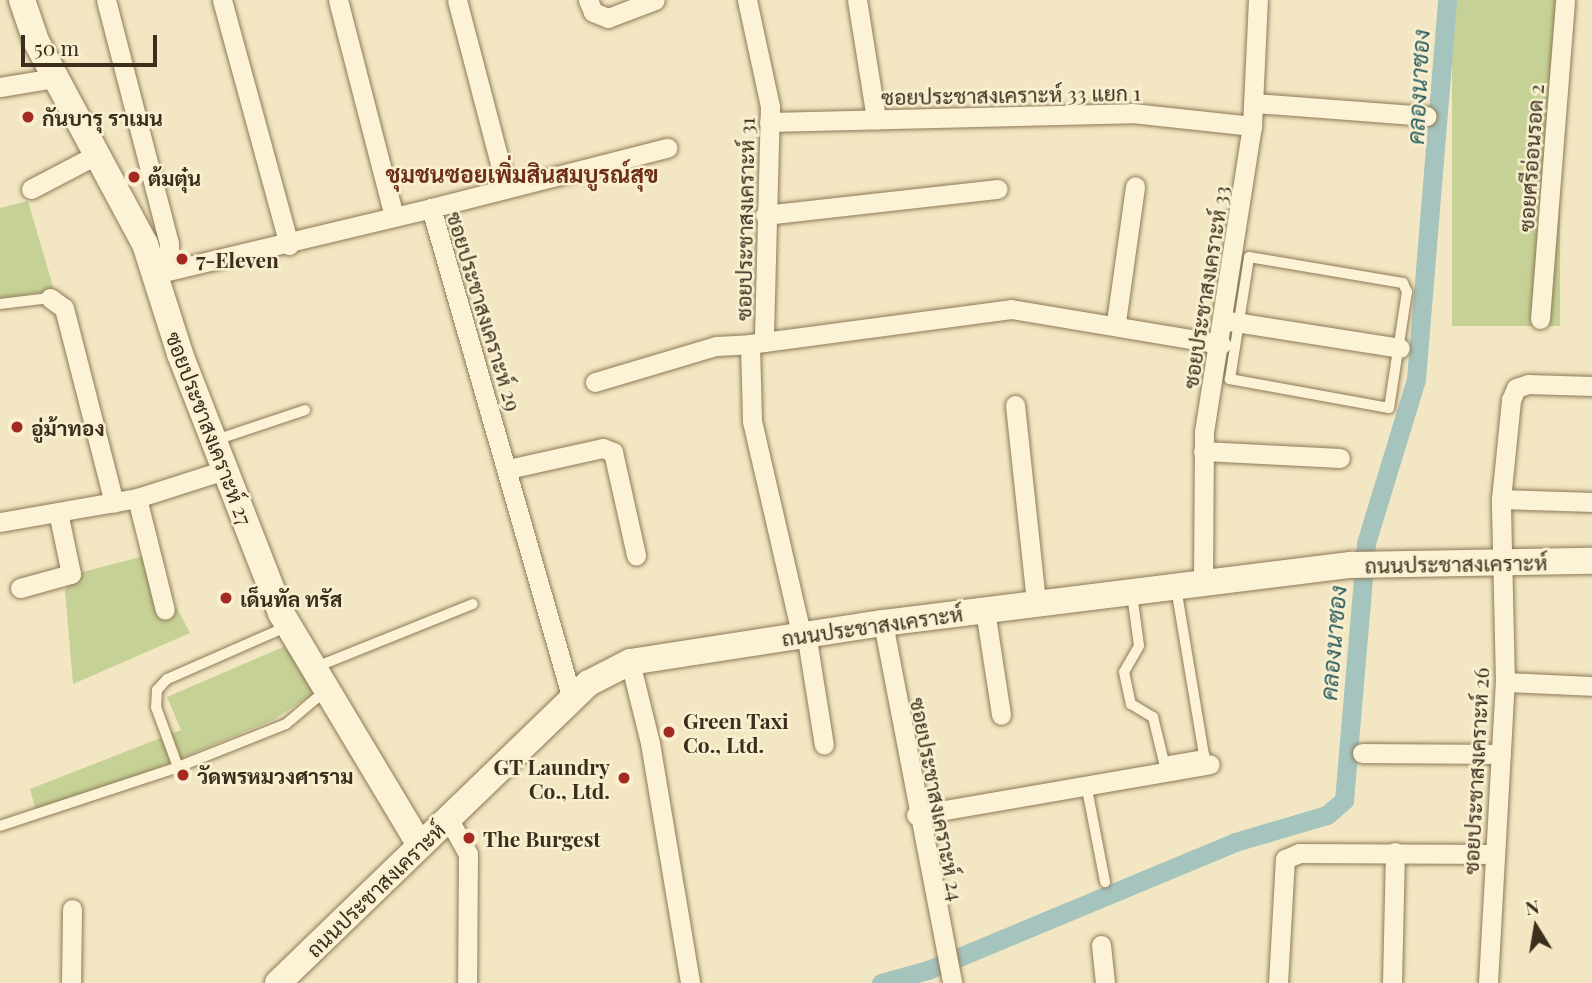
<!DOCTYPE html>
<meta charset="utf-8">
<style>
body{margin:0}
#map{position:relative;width:1592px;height:983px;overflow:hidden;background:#f2e7c2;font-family:"Playfair Display",Sarabun,serif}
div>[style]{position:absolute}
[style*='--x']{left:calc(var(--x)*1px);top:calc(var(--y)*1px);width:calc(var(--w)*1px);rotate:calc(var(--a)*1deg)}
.green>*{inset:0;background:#c6d195;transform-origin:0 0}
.canal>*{height:19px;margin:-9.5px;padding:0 9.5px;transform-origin:9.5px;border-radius:9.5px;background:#a5c4bd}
.roads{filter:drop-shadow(0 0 2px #8e7857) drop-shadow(0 0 2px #8e7857)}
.lane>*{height:10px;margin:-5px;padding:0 5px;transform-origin:5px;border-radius:5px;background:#fcf3d6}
.street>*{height:19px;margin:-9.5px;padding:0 9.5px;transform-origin:9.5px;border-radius:9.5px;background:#fcf3d6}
.secondary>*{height:26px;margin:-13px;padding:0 13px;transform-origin:13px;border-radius:13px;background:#fcf3d6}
.dots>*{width:19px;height:19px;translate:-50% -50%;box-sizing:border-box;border:4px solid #f9f0d2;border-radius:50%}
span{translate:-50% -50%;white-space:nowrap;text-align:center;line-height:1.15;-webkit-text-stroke:5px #f9f0d2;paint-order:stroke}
.street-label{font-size:21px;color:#3c2e1d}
.poi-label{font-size:21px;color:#3c2e1d;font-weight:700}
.left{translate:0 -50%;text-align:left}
.right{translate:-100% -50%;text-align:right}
.water-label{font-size:23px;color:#2b5d5d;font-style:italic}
.neighbourhood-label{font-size:23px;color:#6d2f18;font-weight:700}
.north{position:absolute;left:1501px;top:892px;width:70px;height:70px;-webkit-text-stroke:5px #f9f0d2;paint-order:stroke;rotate:349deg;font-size:19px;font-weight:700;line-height:28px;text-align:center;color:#3c2e1d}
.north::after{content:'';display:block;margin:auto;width:24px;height:32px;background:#3c2e1d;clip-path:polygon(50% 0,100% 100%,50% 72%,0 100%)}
.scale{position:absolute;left:21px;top:35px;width:136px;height:32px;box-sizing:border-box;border:4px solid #3c2e1d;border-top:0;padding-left:9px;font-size:21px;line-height:24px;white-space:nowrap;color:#3c2e1d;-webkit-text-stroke:5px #f9f0d2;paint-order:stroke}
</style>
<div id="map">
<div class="green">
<div style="left:1452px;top:0;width:108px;height:326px"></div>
<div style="clip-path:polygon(28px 201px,54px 290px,0 299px,0 208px)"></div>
<div style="clip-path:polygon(148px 555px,163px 613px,177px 608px,190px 633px,73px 684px,65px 590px,79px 573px)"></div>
<div style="clip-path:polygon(288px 645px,316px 692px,273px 720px,109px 788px,36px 811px,30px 789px,181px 730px,167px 697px)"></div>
</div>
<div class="canal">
<div style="--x:881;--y:983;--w:49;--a:-15.5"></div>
<div style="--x:928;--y:970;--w:333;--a:-22.6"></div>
<div style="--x:1235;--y:842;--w:96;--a:-16.4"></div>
<div style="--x:1327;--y:815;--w:23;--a:-41"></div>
<div style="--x:1344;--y:800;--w:258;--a:-85.1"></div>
<div style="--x:1366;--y:543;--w:171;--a:-73"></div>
<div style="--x:1416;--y:379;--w:380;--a:-85.3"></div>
</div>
<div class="roads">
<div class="lane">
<div style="--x:1249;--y:257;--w:156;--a:9.6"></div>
<div style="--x:1403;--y:283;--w:10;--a:66"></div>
<div style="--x:1407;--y:292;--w:117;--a:98.8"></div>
<div style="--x:1389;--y:408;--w:162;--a:-169.7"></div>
<div style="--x:1230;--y:379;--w:123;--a:-81.1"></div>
<div style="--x:0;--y:304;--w:50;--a:-6.8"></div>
<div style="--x:216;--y:440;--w:94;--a:-18.6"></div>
<div style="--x:1132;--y:594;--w:52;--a:82.3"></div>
<div style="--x:1139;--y:646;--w:30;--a:120"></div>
<div style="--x:1124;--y:672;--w:33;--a:78"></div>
<div style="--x:1131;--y:704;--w:26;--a:31"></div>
<div style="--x:1153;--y:717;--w:46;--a:76.3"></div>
<div style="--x:1164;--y:762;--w:41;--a:-9.9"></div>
<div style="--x:1204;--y:755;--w:169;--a:-99.5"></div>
<div style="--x:288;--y:626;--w:132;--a:156.3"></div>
<div style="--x:167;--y:679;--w:15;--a:132"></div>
<div style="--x:157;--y:690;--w:17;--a:93"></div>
<div style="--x:156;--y:707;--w:64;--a:69.9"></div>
<div style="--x:178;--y:767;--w:116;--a:-21.7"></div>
<div style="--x:286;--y:724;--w:51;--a:-40.2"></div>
<div style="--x:316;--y:667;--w:169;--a:-21.9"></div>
<div style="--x:1086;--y:784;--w:100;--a:79"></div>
<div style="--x:0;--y:826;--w:188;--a:-18.3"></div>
</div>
<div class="street">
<div style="--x:106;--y:0;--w:252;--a:75.5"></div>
<div style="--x:169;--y:244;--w:20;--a:90"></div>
<div style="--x:169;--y:264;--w:17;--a:144"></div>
<div style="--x:222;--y:0;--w:254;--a:74.7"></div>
<div style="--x:338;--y:0;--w:223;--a:75.5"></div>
<div style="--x:457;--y:0;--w:193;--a:75.3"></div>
<div style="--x:588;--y:0;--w:13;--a:67"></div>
<div style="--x:593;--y:12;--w:16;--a:22"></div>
<div style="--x:608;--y:18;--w:50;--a:-21"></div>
<div style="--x:747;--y:0;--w:108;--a:77.8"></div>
<div style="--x:770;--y:106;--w:236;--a:91.5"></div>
<div style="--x:764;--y:342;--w:14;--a:172"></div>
<div style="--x:750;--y:344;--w:77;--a:88.5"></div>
<div style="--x:752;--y:421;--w:219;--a:77"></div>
<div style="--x:857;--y:0;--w:121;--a:80.9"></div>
<div style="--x:0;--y:87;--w:56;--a:-9.3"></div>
<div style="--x:1254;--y:103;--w:173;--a:4.3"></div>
<div style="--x:769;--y:122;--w:363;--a:-1.4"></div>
<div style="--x:1132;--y:113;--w:121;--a:6.2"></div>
<div style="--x:31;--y:189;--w:76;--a:-27.6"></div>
<div style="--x:431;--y:208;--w:244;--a:-14.3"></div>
<div style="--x:765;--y:215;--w:234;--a:-6.4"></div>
<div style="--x:155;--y:274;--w:284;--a:-13.4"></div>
<div style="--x:431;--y:208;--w:511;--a:73.98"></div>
<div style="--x:50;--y:298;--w:17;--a:36"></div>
<div style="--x:64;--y:308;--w:201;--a:75.6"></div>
<div style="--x:1540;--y:319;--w:320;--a:-85.5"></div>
<div style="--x:1223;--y:320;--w:179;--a:9"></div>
<div style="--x:1116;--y:322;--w:137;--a:-82"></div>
<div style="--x:764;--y:342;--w:249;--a:-7.6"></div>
<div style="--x:1011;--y:309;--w:213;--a:9.5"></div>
<div style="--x:595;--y:382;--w:126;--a:-16.6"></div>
<div style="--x:716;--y:346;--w:34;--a:-3"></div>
<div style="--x:1015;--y:405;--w:199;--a:83.9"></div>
<div style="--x:1203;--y:451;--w:137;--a:2.9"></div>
<div style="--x:508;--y:469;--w:97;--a:-12.5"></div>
<div style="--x:603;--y:448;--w:11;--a:22"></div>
<div style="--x:613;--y:452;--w:106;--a:77.4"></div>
<div style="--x:137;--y:498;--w:115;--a:76"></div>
<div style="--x:1501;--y:499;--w:91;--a:1.9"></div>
<div style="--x:0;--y:522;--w:139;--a:-9.9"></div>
<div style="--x:137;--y:498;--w:92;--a:-17.7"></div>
<div style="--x:1203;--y:581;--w:149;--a:-89.6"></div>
<div style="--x:1204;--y:432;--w:310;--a:-81.1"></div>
<div style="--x:1252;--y:126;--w:126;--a:-87.3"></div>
<div style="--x:20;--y:588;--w:53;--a:-15.4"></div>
<div style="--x:71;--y:574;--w:63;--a:-101.8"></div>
<div style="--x:985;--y:610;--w:106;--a:81.3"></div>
<div style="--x:883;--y:623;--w:367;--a:79.1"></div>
<div style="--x:806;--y:633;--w:113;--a:80.9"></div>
<div style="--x:630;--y:662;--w:83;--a:76.1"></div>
<div style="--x:650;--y:743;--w:243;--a:80.5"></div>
<div style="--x:1505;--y:682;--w:87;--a:2.6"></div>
<div style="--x:1362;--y:753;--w:139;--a:0.4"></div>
<div style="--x:916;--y:815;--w:298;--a:-9.8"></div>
<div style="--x:448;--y:818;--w:41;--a:60.9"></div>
<div style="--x:468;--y:854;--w:129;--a:90.4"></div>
<div style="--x:1101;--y:945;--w:38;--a:84"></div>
<div style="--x:71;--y:983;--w:74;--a:-89.2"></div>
<div style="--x:1278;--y:983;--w:124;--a:-86.8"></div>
<div style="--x:1285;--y:859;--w:15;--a:-23"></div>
<div style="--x:1299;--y:853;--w:193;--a:0.3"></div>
<div style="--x:1392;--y:983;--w:131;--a:-88.7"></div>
<div style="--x:1488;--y:983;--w:301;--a:-86.8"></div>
<div style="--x:1505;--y:682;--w:183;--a:-91.3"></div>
<div style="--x:1501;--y:499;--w:100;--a:-84.2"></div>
<div style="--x:1511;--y:400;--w:13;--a:-67"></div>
<div style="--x:1516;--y:388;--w:13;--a:-18"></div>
<div style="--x:1528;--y:384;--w:64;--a:1.8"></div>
</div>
<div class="secondary">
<div style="--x:22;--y:0;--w:43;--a:71.1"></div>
<div style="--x:36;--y:41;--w:230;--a:61.8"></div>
<div style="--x:145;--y:244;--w:115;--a:72.3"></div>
<div style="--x:180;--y:354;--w:278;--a:68.7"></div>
<div style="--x:281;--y:613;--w:270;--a:59.1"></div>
<div style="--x:278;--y:983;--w:432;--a:-44"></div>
<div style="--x:589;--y:683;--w:46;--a:-27.1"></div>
<div style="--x:630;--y:662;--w:256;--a:-8.8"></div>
<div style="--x:883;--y:623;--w:472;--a:-7.1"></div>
<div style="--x:1351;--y:565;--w:241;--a:-1"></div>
</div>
</div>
<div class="dots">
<div style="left:28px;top:117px;background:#a32921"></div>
<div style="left:134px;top:177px;background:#a32921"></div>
<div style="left:182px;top:259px;background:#a32921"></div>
<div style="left:17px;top:427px;background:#a32921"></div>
<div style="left:226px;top:598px;background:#a32921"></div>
<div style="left:669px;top:732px;background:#a32921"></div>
<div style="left:183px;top:775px;background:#a32921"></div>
<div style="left:624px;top:778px;background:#a32921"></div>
<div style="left:469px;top:838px;background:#a32921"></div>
</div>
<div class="street-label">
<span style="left:1011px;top:94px;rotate:-1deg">ซอยประชาสงเคราะห์ 33 แยก 1</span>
<span style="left:1530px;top:158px;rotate:-86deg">ซอยศรีอ่อนรอด 2</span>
<span style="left:744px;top:219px;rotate:-89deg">ซอยประชาสงเคราะห์ 31</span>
<span style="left:1205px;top:287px;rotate:-81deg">ซอยประชาสงเคราะห์ 33</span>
<span style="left:485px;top:311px;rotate:73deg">ซอยประชาสงเคราะห์ 29</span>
<span style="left:210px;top:428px;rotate:69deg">ซอยประชาสงเคราะห์ 27</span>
<span style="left:1456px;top:563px;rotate:-1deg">ถนนประชาสงเคราะห์</span>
<span style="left:872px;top:625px;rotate:-8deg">ถนนประชาสงเคราะห์</span>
<span style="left:1475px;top:771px;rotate:-87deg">ซอยประชาสงเคราะห์ 26</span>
<span style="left:938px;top:799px;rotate:79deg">ซอยประชาสงเคราะห์ 24</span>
<span style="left:375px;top:889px;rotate:-44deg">ถนนประชาสงเคราะห์</span>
</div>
<div class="poi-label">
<span class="left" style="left:42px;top:117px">กันบารุ ราเมน</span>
<span class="left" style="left:148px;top:177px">ต้มตุ๋น</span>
<span class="left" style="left:196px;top:259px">7-Eleven</span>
<span class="left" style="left:31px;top:427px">อู่ม้าทอง</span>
<span class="left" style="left:240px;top:598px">เด็นทัล ทรัส</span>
<span class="left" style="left:683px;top:732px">Green Taxi<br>Co., Ltd.</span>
<span class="right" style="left:610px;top:778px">GT Laundry<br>Co., Ltd.</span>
<span class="left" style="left:197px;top:775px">วัดพรหมวงศาราม</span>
<span class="left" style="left:483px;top:838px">The Burgest</span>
</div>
<div class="water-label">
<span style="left:1418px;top:87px;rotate:-87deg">คลองนาซอง</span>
<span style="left:1333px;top:643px;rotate:-85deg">คลองนาซอง</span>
</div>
<div class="neighbourhood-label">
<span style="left:522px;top:174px">ชุมชนซอยเพิ่มสินสมบูรณ์สุข</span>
</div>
<div class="north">N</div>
<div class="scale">50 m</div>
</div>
